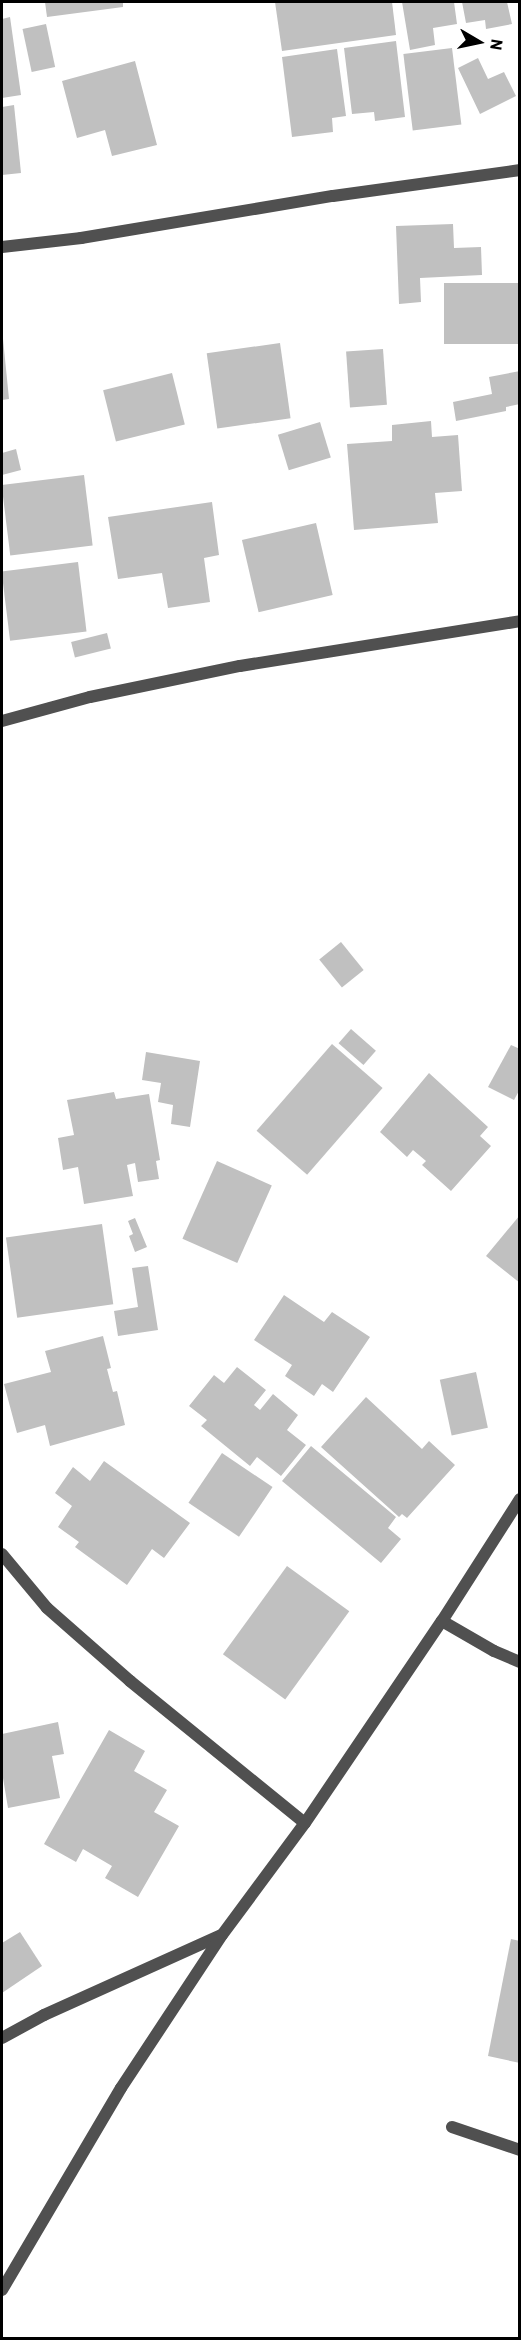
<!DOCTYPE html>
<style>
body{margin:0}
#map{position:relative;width:521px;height:2340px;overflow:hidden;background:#fff;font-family:Barlow,sans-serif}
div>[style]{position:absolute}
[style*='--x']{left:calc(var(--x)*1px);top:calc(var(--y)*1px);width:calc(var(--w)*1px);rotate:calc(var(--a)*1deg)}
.building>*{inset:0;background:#c0c0c0;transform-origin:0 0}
.minor>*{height:12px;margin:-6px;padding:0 6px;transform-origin:6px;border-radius:6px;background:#505050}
span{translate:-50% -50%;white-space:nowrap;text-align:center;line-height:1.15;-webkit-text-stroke:4.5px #fff;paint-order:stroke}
.frame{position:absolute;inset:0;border:3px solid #000;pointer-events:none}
.north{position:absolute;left:449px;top:12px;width:60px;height:60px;-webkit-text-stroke:4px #fff;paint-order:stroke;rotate:99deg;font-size:16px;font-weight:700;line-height:24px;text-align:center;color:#000}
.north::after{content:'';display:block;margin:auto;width:21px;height:27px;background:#000;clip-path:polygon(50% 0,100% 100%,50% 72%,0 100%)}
</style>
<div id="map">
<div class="building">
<div style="clip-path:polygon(45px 2px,123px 2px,123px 7px,47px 17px)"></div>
<div style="clip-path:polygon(275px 2px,392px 2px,396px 35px,282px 51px)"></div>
<div style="clip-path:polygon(402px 2px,454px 2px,457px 24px,433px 28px,435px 45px,410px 50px)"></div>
<div style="clip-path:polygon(462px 2px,507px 2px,512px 24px,486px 29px,485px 20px,466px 23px)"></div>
<div style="clip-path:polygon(10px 17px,21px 95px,2px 98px,2px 19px)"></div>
<div style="left:46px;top:24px;width:44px;height:24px;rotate:78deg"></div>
<div style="clip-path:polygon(396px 41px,405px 117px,375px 121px,374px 112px,352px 114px,344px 48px)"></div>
<div style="left:452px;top:48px;width:77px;height:49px;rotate:83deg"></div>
<div style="clip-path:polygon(337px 49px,346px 116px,332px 118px,333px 132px,292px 137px,282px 57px)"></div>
<div style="clip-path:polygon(478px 58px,488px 79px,504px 72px,516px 96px,480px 114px,458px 68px)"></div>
<div style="clip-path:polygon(135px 61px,157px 145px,112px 156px,105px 130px,77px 138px,62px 81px)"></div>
<div style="clip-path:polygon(14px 105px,21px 173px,2px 175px,2px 107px)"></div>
<div style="clip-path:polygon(453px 224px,454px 248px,481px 247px,482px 275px,420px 278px,421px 302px,399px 304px,396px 226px)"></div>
<div style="left:520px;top:283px;width:61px;height:76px;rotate:90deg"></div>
<div style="clip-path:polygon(3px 339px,9px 399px,2px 400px,2px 340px)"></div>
<div style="left:280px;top:343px;width:76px;height:74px;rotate:82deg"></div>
<div style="left:383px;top:349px;width:56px;height:37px;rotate:86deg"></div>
<div style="clip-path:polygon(520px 371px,520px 404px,506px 407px,506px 411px,456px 421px,453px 402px,492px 394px,489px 377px)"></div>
<div style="left:172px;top:373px;width:53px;height:71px;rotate:76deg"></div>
<div style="clip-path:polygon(431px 421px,432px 437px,458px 435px,462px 491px,435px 493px,438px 523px,354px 530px,347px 444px,392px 441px,392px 425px)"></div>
<div style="left:320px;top:422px;width:37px;height:44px;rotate:73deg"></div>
<div style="clip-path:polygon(16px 449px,21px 470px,2px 475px,2px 453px)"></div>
<div style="left:84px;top:475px;width:71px;height:83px;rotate:83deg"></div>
<div style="clip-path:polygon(212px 502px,219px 555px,204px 558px,210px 602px,168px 608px,162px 573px,118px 579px,108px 517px)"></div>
<div style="left:316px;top:523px;width:74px;height:76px;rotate:77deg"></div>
<div style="left:78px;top:562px;width:70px;height:77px;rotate:83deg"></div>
<div style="left:107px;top:633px;width:16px;height:37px;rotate:76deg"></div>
<div style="left:341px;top:942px;width:36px;height:28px;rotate:51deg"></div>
<div style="left:351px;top:1029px;width:33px;height:19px;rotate:41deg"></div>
<div style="left:332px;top:1044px;width:67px;height:115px;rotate:41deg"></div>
<div style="clip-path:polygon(511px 1045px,520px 1049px,520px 1089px,514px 1100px,488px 1087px)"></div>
<div style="clip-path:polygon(146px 1052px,200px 1061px,190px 1127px,171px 1124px,173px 1105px,158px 1102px,161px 1083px,142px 1080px)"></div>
<div style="clip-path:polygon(429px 1073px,488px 1127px,480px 1136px,491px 1146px,451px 1191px,422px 1165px,426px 1161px,413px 1150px,407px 1157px,380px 1132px)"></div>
<div style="clip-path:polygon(114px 1092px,116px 1099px,149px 1094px,160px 1160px,156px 1161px,159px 1179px,138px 1182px,135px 1163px,127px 1165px,133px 1196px,84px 1204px,78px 1167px,63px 1170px,58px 1138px,74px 1135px,67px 1100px)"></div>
<div style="left:217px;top:1161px;width:60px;height:85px;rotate:24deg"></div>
<div style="clip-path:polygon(520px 1215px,520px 1283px,486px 1256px)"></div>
<div style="clip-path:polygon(135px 1218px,147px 1247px,135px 1252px,129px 1236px,133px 1234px,128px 1221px)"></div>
<div style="left:102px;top:1224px;width:81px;height:97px;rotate:82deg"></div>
<div style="clip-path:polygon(148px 1266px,158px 1330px,118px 1336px,114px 1311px,138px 1307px,132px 1268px)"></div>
<div style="clip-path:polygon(284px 1295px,324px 1322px,332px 1312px,370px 1337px,333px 1392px,322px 1384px,314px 1396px,285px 1376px,292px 1365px,254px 1340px)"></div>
<div style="clip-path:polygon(103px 1336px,111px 1368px,107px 1369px,113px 1392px,117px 1391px,125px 1425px,50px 1446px,45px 1425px,17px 1433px,4px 1384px,51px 1372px,45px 1351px)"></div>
<div style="clip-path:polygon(237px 1367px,266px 1390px,254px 1405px,260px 1410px,273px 1394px,298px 1415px,287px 1430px,306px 1445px,281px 1476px,257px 1457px,250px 1466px,201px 1426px,207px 1420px,189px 1406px,214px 1375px,224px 1383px)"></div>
<div style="left:476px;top:1372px;width:57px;height:37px;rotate:78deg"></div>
<div style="clip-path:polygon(366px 1397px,422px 1449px,429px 1441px,455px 1465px,407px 1518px,402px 1514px,399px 1517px,321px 1447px)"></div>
<div style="clip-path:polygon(311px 1446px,396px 1517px,388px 1528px,401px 1539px,381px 1563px,282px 1481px)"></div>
<div style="left:222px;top:1453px;width:61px;height:60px;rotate:34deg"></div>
<div style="clip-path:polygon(104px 1461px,190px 1523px,164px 1558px,152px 1549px,127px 1585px,75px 1547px,79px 1542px,58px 1527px,72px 1506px,55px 1493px,73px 1467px,90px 1481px)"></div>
<div style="left:287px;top:1566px;width:77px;height:109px;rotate:36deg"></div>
<div style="clip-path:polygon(58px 1722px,64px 1754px,52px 1756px,60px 1798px,8px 1808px,2px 1772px,2px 1734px)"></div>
<div style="clip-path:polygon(109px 1730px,145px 1751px,134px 1771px,167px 1790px,154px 1812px,179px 1826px,138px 1897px,105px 1878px,112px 1866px,83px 1849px,76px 1862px,44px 1844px)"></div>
<div style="clip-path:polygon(20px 1932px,42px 1966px,2px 1993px,2px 1943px)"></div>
<div style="clip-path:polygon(511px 1939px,520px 1941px,520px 2063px,488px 2056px)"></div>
</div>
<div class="minor">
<div style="--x:2;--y:247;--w:80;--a:-6.5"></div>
<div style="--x:81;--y:238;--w:255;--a:-9.5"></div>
<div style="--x:333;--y:196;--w:189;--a:-7.9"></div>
<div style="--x:2;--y:721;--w:91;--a:-15.3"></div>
<div style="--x:90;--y:697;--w:153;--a:-11.7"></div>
<div style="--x:240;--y:666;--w:284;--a:-9.1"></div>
<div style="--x:2;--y:1554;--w:70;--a:50.2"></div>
<div style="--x:47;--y:1608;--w:111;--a:41.3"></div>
<div style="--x:130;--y:1681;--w:225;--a:39.1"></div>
<div style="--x:442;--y:1621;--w:60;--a:30"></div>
<div style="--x:494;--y:1651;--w:28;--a:23"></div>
<div style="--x:2;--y:2038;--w:48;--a:-28.7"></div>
<div style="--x:44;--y:2015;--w:194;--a:-24.3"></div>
<div style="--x:452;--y:2127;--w:72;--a:18.7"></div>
<div style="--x:2;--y:2290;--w:234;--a:-59.5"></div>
<div style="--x:121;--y:2088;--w:183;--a:-56.6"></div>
<div style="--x:222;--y:1935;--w:139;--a:-53.5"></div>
<div style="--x:305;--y:1823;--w:244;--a:-55.9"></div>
<div style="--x:442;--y:1621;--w:145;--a:-57.4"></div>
</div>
<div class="frame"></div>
<div class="north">N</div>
</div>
